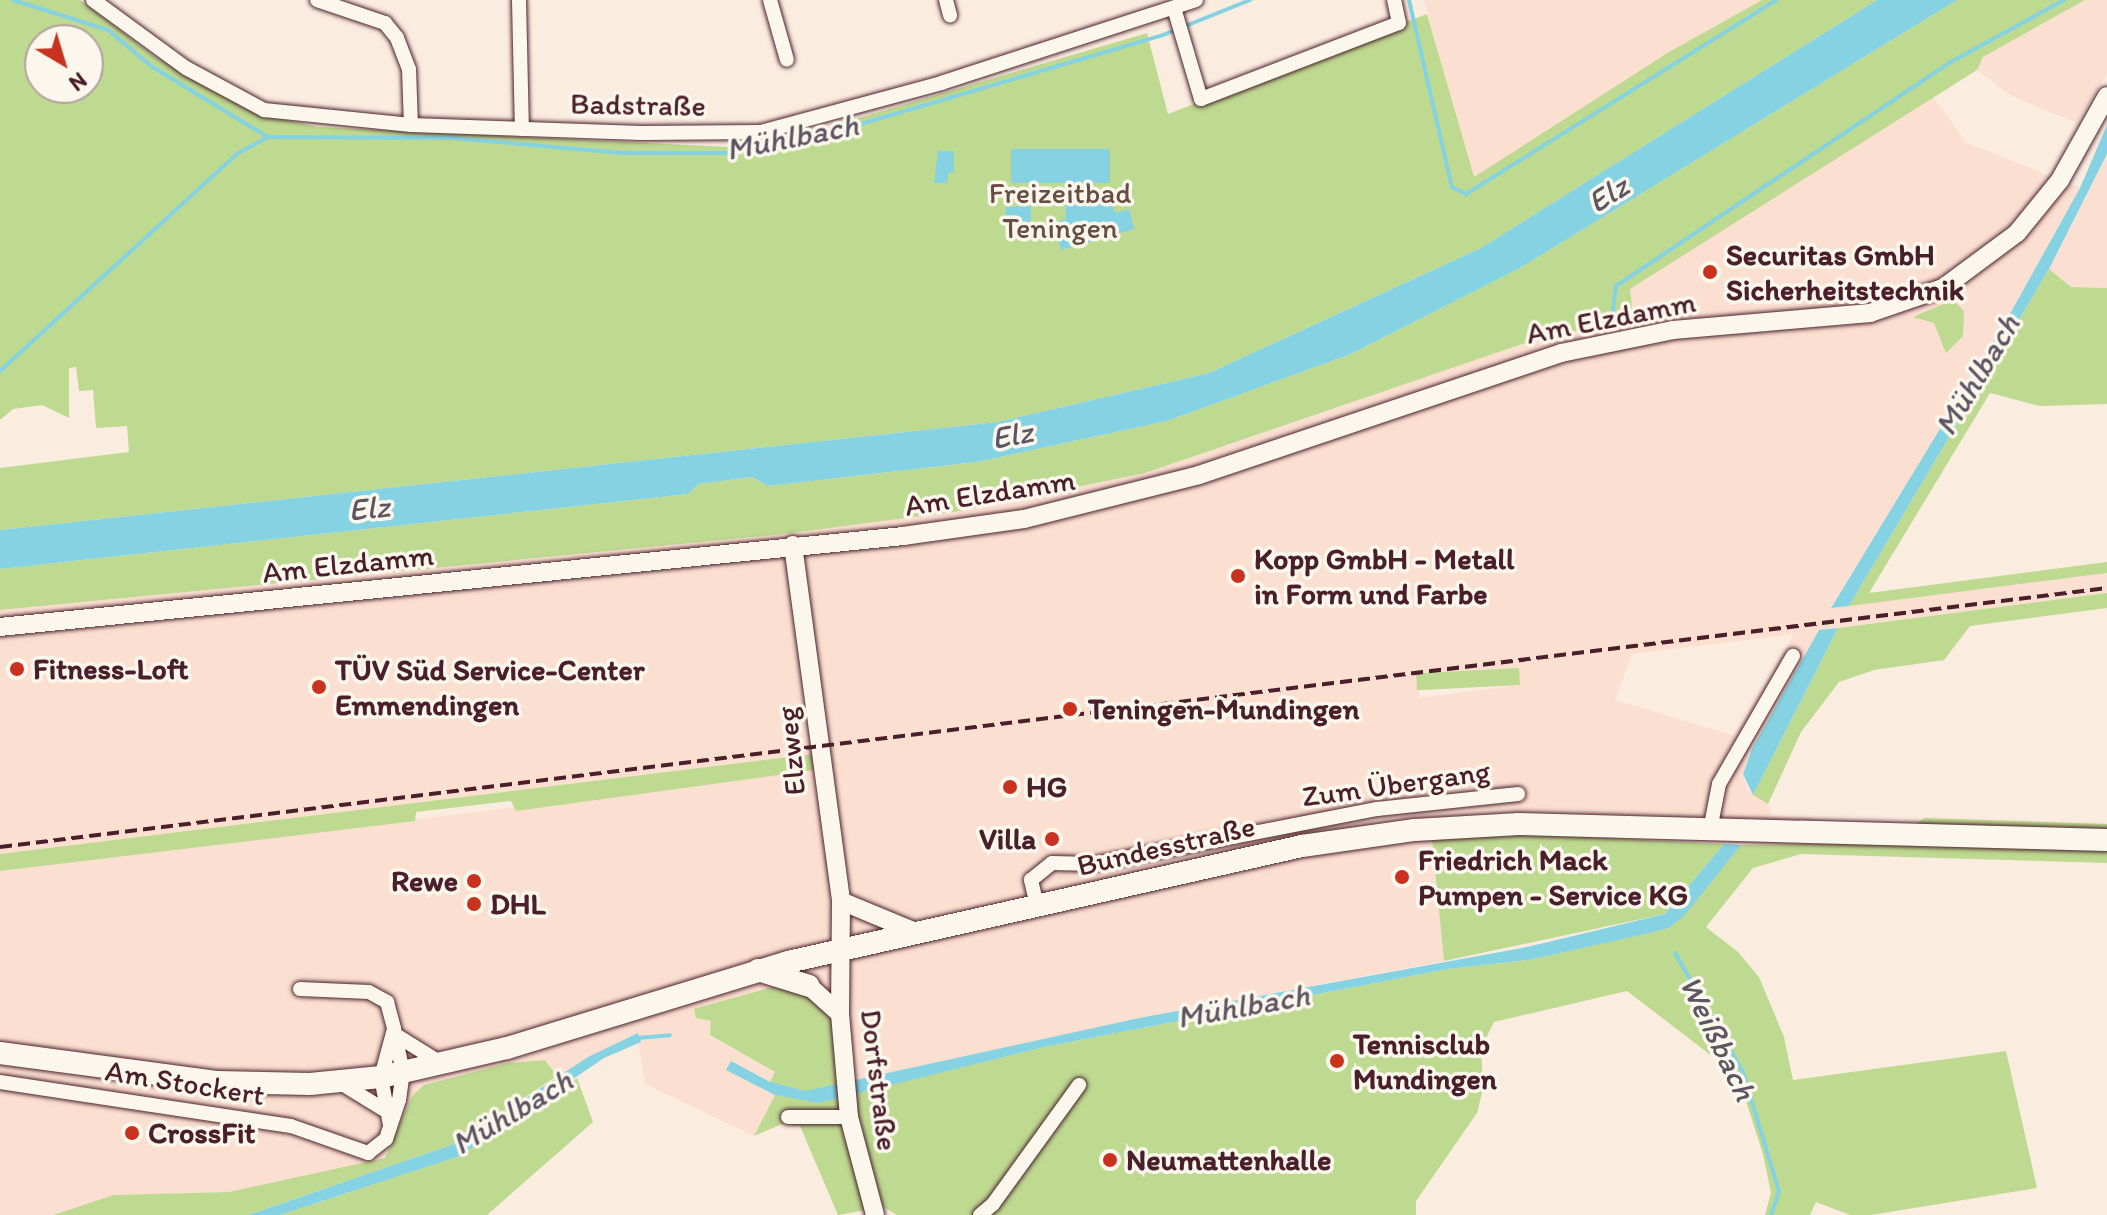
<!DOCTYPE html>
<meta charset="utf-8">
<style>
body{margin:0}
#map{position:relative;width:2107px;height:1215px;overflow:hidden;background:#fbece0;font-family:Itim,sans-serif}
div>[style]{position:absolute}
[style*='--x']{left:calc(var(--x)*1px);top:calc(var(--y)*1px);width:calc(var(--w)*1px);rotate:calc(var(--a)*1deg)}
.built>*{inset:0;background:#fbdfd1}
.green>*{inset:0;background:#bed990;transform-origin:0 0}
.water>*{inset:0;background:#85d3e2;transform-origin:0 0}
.stream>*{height:4px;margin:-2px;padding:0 2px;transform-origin:2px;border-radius:2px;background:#85d3e2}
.roads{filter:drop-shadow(0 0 2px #4a1f2b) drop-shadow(0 0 2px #4a1f2b)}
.minor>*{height:14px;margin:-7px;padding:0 7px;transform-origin:7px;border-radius:7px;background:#fbf7ec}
.tertiary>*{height:18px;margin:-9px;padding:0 9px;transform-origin:9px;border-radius:9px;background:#fbf7ec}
.primary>*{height:22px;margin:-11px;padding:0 11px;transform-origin:11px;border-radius:11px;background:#fbf7ec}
.rail>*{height:4px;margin-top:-2px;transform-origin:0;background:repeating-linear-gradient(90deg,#4a1f2b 0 12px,transparent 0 18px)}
.dots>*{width:22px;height:22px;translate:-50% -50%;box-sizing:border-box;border:4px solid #fbf7ec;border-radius:50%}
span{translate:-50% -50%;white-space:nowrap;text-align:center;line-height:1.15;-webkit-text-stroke:7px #fbf7ec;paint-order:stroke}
.street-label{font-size:30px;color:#4a1f2b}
.park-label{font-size:30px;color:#674e44}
.poi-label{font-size:30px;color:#4a1f2b;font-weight:700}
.left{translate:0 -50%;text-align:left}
.right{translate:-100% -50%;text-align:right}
.water-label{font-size:32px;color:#5c5562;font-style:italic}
.north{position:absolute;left:24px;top:24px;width:80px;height:80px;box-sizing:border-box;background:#fbf7ec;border:2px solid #b4a19f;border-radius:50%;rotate:142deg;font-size:22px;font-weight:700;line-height:32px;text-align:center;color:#4a1f2b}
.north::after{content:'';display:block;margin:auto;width:28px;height:36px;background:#c8321e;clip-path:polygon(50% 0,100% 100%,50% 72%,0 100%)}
</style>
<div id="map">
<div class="built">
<div style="clip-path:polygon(1424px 0,1762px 0,1669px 52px,1473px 178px)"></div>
<div style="clip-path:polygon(2085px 0,2107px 0,2107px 74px,2077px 123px,2010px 95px,1977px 70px,1983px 57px)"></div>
<div style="clip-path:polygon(evenodd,1933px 97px,1967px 143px,2080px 188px,2011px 312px,1831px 607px,2107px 573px,2107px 593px,1819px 630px,1749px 754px,1743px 774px,1747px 789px,1768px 804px,1772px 816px,1813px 818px,1811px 846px,1548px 835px,1432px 840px,1444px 961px,1139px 1018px,844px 1085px,830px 1007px,696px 1018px,711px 1021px,710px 1036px,775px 1072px,775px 1095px,754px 1136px,645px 1084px,637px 1033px,557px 1076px,545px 1060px,508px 1063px,424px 1085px,412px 1096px,386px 1158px,229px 1192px,114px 1195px,53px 1215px,0 1215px,0 871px,814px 770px,812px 754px,0 854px,0 610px,775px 535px,960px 511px,1145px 473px,1522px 344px,1633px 317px,1629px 289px,1933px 97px,1794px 634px,1735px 736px,1615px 700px,1632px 654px,1794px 634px,1933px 97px,1519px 668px,1519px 685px,1419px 698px,1418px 682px,1519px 668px)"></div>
<div style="clip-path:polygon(2107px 154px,2107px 288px,2071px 287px,2049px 269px)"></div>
</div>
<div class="green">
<div style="clip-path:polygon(evenodd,0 0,80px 0,154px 56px,255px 113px,317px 127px,729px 147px,818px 130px,1147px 33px,1168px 114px,1427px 14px,1474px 177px,1669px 52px,1762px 0,1877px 0,1481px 248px,1209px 373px,998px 422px,0 530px,0 468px,129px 452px,127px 426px,96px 428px,93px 390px,79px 391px,76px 367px,69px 368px,69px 418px,42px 405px,13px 409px,0 420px,0 0,40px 40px,88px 40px,88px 88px,40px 88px,40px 40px)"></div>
<div style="clip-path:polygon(1957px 0,2085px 0,1983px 57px,1977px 70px,1630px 289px,1633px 317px,1522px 344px,1145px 473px,960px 511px,775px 535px,0 610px,0 569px,688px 494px,699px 484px,752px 477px,768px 486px,977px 462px,1167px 421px,1351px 354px,1520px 268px)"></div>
<div style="clip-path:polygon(2049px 269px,2071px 287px,2107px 288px,2107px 404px,2040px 406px,1990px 393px,1869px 593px,2107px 562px,2107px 573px,1849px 606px)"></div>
<div style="clip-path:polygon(1953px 300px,1964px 311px,1963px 336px,1946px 353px,1934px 323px,1913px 317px)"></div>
<div style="clip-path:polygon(2107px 593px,2107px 608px,1970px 626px,1944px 660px,1874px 670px,1839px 682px,1801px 732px,1768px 804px,1753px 795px,1838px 628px)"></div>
<div style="left:1519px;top:668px;width:17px;height:103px;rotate:87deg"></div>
<div style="clip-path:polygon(813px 754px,815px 770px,516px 811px,511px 801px,416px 812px,415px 821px,0 871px,0 854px)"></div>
<div style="clip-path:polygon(1925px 818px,2107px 824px,2107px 833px,1913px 825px)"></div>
<div style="clip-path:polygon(1469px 835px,1548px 835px,1724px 844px,1665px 914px,1444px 961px,1432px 839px)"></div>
<div style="clip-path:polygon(1902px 843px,2107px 850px,2107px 863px,1801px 854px,1753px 868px,1706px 927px,1738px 952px,1759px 977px,1784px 1037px,1793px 1080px,2006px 1051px,2037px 1188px,1871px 1215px,1850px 1215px,1816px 1202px,1810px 1215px,1765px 1215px,1771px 1193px,1763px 1154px,1738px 1076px,1627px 991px,1494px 1022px,1481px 1048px,1483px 1089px,1477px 1113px,1416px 1201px,1416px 1215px,897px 1215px,884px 1207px,838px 1215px,800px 1126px,782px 1124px,754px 1136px,775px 1095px,766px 1090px,775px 1072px,710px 1035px,711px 1021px,696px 1018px,694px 1009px,783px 984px,830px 1007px,845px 1096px,1044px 1047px,1448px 969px,1529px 960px,1669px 928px,1741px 845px)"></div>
<div style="clip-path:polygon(545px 1060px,557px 1076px,457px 1143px,248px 1215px,53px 1215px,114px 1195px,229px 1192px,385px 1158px,412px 1096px,424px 1085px,508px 1063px)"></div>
<div style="clip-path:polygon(577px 1078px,593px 1122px,487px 1215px,280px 1215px,460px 1156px)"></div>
</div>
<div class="water">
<div style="clip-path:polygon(1877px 0,1957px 0,1520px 268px,1351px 354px,1167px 421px,977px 462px,768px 486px,752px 477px,699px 484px,688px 494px,0 569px,0 530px,998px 422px,1209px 373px,1481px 248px)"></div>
<div style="clip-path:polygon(2107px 125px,2107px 154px,2049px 269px,1849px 606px,1831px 608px,2011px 312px,2080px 188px)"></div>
<div style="left:1011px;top:149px;width:99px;height:34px"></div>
<div style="clip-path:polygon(938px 151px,954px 151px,954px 173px,948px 173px,948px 183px,934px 183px)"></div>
<div style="clip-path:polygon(1109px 194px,1115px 213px,1129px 209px,1134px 229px,1061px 250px,1052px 223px,1066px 219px,1066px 195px)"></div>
<div style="clip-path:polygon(1031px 206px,1030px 230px,1005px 231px,1006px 207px)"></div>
<div style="clip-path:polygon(1838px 628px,1753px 795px,1743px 774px,1752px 749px,1819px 630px)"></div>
<div style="clip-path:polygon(1724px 844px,1741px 845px,1684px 916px,1669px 928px,1645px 934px,1529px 960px,1448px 969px,1044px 1047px,819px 1103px,775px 1095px,726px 1070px,731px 1061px,770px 1082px,805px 1091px,1139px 1018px,1527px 947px,1665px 914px)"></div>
<div style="clip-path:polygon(638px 1033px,641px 1042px,604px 1058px,460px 1156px,280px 1215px,248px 1215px,457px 1143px,588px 1057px)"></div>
</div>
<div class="stream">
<div style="--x:13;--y:0;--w:100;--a:17.5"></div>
<div style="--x:108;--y:30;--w:56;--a:39.9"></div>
<div style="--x:151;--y:66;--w:137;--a:31.3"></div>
<div style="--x:268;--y:137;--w:184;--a:0.3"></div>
<div style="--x:452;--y:138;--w:171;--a:5"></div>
<div style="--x:622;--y:153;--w:111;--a:0"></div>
<div style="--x:733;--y:153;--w:71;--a:-9.7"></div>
<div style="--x:803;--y:141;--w:375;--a:-16.4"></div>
<div style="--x:1163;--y:35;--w:94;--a:-21.9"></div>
<div style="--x:1409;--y:0;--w:192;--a:77.1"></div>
<div style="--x:1452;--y:187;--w:16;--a:27"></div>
<div style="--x:1466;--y:194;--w:366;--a:-32"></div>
<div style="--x:1611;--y:325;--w:39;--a:-83"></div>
<div style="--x:1616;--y:286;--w:401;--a:-33.8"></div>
<div style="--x:1949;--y:63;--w:131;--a:-28.7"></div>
<div style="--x:0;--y:371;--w:321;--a:-42.5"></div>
<div style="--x:237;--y:154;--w:35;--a:-29"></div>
<div style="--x:1675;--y:953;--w:137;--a:60.3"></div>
<div style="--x:1743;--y:1072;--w:124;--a:73.2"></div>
<div style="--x:1779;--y:1191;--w:25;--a:108"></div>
<div style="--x:638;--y:1038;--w:32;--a:-5"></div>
</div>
<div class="roads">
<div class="minor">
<div style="--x:93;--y:0;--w:115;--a:36.2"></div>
<div style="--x:186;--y:68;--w:89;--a:28.3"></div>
<div style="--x:264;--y:110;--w:148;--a:5.8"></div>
<div style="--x:411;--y:125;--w:230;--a:2"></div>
<div style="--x:641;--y:133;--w:120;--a:-0.5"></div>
<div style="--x:761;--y:132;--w:187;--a:-15.2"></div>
<div style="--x:941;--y:83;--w:268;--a:-18"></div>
<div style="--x:317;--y:0;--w:72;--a:18.7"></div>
<div style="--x:385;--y:23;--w:19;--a:51"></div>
<div style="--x:397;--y:38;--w:33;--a:69"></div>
<div style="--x:409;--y:69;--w:56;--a:88"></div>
<div style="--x:519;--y:0;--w:129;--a:88.7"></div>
<div style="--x:770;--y:0;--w:62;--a:74.2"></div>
<div style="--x:946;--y:0;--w:16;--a:75"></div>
<div style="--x:1174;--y:8;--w:95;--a:73.5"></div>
<div style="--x:1201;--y:99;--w:212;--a:-21"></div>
<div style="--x:1399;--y:23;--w:24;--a:-102"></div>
<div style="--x:1710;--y:830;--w:47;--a:-78.9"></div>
<div style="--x:1719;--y:784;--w:148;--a:-60"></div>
<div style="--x:1037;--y:906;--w:27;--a:-103"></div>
<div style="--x:1031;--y:880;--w:27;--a:-39"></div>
<div style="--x:1052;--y:863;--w:42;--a:1.4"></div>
<div style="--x:1094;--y:864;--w:288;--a:-11"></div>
<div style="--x:1377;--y:809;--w:142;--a:-6.1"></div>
<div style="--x:300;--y:989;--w:69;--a:2.5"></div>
<div style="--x:369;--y:992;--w:21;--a:29"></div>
<div style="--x:387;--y:1002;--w:28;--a:75"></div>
<div style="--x:394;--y:1029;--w:50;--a:105.2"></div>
<div style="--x:381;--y:1077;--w:49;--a:79.4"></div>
<div style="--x:399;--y:1037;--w:53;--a:31.9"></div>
<div style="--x:0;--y:1082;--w:294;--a:8.6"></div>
<div style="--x:291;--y:1126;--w:82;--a:19.3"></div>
<div style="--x:368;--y:1153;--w:23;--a:-38"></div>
<div style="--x:386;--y:1139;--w:41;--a:-71.6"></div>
<div style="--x:399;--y:1100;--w:27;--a:-82"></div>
<div style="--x:403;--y:1073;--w:45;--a:-101.6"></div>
<div style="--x:339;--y:1082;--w:52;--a:31.5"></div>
<div style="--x:788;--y:1117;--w:61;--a:0"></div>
<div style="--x:980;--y:1215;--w:17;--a:-40"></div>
<div style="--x:993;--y:1204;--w:147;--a:-54.1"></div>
</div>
<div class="tertiary">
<div style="--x:793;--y:545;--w:359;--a:82.3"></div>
<div style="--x:841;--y:901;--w:113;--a:90.5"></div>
<div style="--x:840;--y:1014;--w:103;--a:85"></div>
<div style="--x:849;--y:1117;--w:101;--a:75.1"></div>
<div style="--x:0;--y:627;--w:908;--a:-5.75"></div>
<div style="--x:903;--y:536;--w:122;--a:-8"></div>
<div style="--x:1024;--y:519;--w:180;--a:-14.1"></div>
<div style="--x:1199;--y:475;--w:382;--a:-18.6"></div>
<div style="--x:1561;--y:353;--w:114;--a:-11.6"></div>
<div style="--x:1673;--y:330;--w:198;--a:-4.9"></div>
<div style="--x:1870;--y:313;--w:77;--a:-18.9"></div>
<div style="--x:1943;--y:288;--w:92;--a:-36.6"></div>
<div style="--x:2017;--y:233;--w:68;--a:-50.9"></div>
<div style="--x:2060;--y:180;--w:96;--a:-60.8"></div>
<div style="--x:841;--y:901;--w:83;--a:22.6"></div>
<div style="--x:809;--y:986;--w:42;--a:42.1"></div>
</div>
<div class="primary">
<div style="--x:758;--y:970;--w:53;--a:17.4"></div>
<div style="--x:0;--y:1053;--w:220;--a:7.6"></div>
<div style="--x:218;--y:1082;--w:92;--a:1.2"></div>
<div style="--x:310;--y:1084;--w:71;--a:-5.6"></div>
<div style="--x:381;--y:1077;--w:129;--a:-13"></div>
<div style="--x:507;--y:1048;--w:294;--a:-17"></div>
<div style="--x:788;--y:962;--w:527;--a:-12.72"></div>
<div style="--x:1302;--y:846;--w:114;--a:-8.1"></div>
<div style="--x:1415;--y:830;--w:104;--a:-3.3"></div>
<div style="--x:1519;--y:824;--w:588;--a:1.56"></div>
</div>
</div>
<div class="rail">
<div style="--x:0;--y:847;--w:2123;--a:-7.01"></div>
</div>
<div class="dots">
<div style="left:1710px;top:272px;background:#c8321e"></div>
<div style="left:1238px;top:576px;background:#c8321e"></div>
<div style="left:17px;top:669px;background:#c8321e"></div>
<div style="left:319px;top:687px;background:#c8321e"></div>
<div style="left:1070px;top:709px;background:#c8321e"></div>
<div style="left:1010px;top:787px;background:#c8321e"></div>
<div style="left:1052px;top:839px;background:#c8321e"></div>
<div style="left:1402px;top:877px;background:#c8321e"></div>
<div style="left:474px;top:881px;background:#c8321e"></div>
<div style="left:474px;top:904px;background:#c8321e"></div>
<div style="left:1337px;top:1061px;background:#c8321e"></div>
<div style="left:132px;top:1133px;background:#c8321e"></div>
<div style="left:1110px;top:1160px;background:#c8321e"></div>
</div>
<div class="street-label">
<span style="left:638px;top:105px;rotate:1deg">Badstraße</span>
<span style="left:1611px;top:318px;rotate:-11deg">Am Elzdamm</span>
<span style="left:990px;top:493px;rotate:-9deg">Am Elzdamm</span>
<span style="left:348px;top:564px;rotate:-6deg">Am Elzdamm</span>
<span style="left:791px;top:751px;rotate:-96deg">Elzweg</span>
<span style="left:1396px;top:784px;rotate:-8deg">Zum Übergang</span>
<span style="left:1166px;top:846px;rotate:-13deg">Bundesstraße</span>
<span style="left:879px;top:1080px;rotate:83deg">Dorfstraße</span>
<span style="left:185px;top:1083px;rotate:9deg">Am Stockert</span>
</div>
<div class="park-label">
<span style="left:1060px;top:210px">Freizeitbad<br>Teningen</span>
</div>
<div class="poi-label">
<span class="left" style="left:1726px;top:272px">Securitas GmbH<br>Sicherheitstechnik</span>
<span class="left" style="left:1254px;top:576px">Kopp GmbH - Metall<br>in Form und Farbe</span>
<span class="left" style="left:33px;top:669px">Fitness-Loft</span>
<span class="left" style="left:335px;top:687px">TÜV Süd Service-Center<br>Emmendingen</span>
<span class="left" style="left:1088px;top:709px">Teningen-Mundingen</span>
<span class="left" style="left:1026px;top:787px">HG</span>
<span class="right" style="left:1036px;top:839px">Villa</span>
<span class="left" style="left:1418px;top:877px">Friedrich Mack<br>Pumpen - Service KG</span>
<span class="right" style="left:458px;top:881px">Rewe</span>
<span class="left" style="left:490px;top:904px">DHL</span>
<span class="left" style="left:1353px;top:1061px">Tennisclub<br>Mundingen</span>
<span class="left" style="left:148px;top:1133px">CrossFit</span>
<span class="left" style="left:1126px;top:1160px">Neumattenhalle</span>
</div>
<div class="water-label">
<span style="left:792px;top:137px;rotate:-11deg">Mühlbach</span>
<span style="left:1608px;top:194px;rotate:-32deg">Elz</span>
<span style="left:1977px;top:375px;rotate:-59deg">Mühlbach</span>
<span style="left:1012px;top:435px;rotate:-11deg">Elz</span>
<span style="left:369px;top:508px;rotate:-6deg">Elz</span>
<span style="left:1243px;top:1006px;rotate:-10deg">Mühlbach</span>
<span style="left:1718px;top:1038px;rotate:64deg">Weißbach</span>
<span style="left:512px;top:1112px;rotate:-31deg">Mühlbach</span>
</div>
<div class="north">N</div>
</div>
